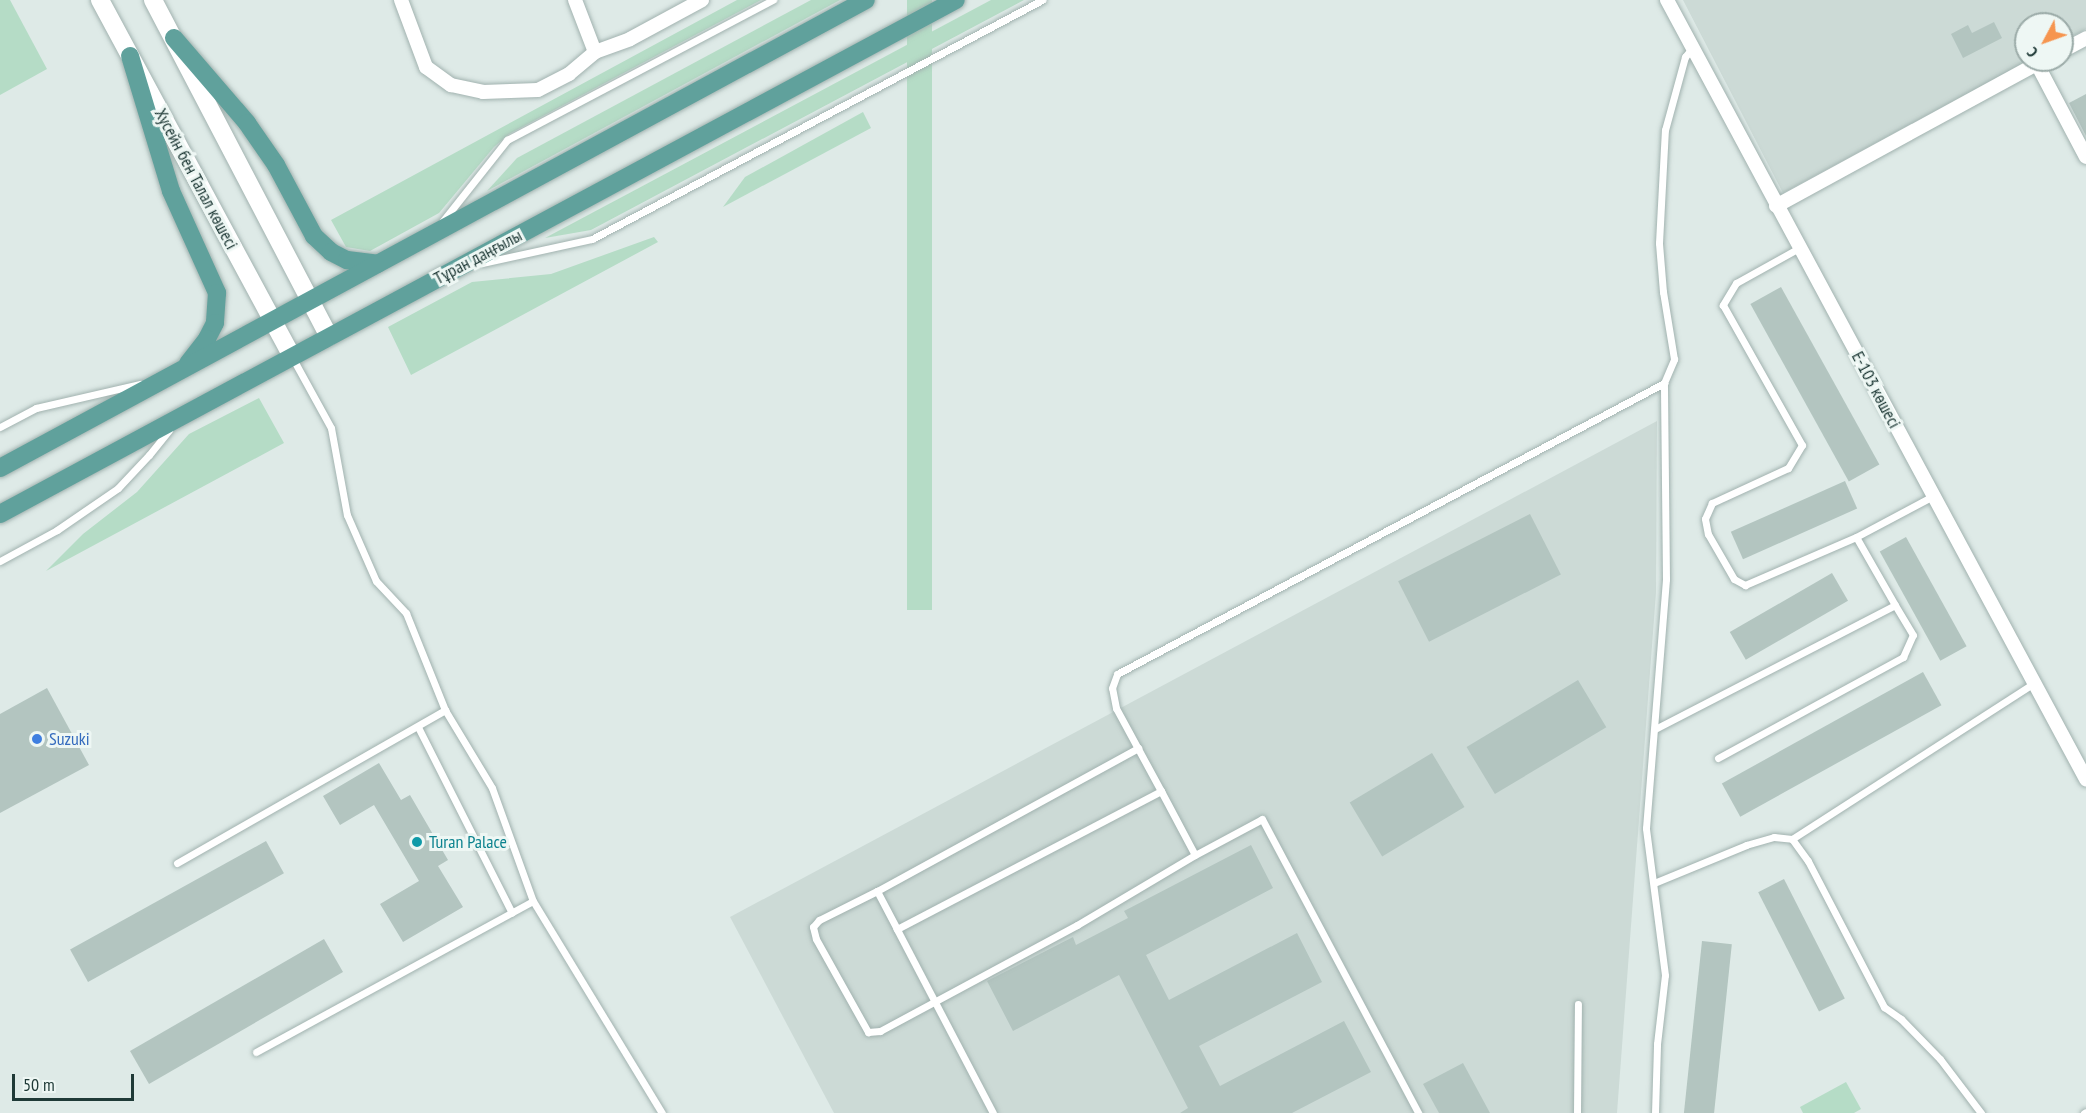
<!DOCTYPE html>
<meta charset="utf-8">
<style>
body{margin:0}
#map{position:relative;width:2086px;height:1113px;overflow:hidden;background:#deeae7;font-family:"PT Sans Narrow",sans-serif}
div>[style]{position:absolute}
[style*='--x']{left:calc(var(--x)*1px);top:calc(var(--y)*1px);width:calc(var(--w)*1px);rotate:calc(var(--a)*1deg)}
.built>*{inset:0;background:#ccdad6}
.green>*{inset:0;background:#b5dcc6;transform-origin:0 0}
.building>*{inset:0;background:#b3c5c0;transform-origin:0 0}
.roads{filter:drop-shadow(0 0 2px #a1b2af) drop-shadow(0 0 2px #a1b2af)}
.lane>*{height:7px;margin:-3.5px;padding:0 3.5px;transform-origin:3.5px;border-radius:3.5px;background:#fff}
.street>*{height:14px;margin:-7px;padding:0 7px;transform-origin:7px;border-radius:7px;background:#fff}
.secondary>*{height:18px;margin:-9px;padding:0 9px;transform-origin:9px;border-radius:9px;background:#fff}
.primary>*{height:18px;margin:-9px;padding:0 9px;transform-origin:9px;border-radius:9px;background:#60a19c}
.dots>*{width:16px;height:16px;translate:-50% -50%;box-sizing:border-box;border:3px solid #eef7f4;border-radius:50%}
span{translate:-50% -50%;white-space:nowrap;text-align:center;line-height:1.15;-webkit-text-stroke:6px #eef7f4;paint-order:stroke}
.street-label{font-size:18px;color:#1f3a37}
.shop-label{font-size:18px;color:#366cbe}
.left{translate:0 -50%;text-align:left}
.culture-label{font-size:18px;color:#0d838f}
.north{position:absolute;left:2014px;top:12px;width:60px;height:60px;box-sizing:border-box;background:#eef7f4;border:2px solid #9baba8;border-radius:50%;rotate:229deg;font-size:16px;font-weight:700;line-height:24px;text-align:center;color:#1f3a37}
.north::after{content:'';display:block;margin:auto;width:21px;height:27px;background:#f6954f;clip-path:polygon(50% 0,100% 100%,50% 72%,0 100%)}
.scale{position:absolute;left:12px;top:1074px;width:122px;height:27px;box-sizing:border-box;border:3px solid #1f3a37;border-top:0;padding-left:8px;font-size:18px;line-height:21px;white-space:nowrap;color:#1f3a37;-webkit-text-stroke:4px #eef7f4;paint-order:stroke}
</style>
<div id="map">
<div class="built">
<div style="clip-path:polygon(1683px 0,2086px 0,2086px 29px,2062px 42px,2062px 24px,2026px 24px,2026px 60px,2029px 60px,1783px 193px)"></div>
<div style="clip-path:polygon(1657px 421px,1656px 592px,1617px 1113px,834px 1113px,730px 917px)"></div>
</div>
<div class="green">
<div style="clip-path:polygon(0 0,10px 0,47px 69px,0 95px)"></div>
<div style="clip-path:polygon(737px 0,761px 0,509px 134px,494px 147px,439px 213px,370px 251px,346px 247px,331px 220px)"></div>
<div style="clip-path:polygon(811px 0,840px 0,487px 191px,517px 158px)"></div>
<div style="left:907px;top:0;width:25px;height:610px"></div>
<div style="clip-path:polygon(991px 0,1024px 0,591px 230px,545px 238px)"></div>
<div style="clip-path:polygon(863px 112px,871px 128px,723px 207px,745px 177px)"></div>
<div style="clip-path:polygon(654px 237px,658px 242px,411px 375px,388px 327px,472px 282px,551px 274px)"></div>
<div style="clip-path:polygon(259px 398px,284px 443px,46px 571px,83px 534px,137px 492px,189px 434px)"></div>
<div style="clip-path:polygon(1846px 1082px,1861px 1109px,1854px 1113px,1803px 1113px,1800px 1107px)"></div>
</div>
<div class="building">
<div style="clip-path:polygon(1994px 22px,2002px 38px,1963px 58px,1951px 34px,1968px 25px,1972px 33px)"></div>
<div style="clip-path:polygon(2086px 94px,2086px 136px,2069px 103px)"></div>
<div style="left:1781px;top:287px;width:203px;height:35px;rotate:61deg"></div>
<div style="left:1845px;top:481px;width:30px;height:125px;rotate:66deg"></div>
<div style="left:1530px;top:514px;width:68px;height:148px;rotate:63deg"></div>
<div style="left:1906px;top:537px;width:125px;height:30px;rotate:61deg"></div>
<div style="left:1832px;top:573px;width:32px;height:118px;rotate:60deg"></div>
<div style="left:1923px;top:672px;width:38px;height:230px;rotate:61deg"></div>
<div style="left:1578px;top:680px;width:55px;height:130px;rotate:59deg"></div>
<div style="clip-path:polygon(47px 688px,89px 765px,0 813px,0 714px)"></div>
<div style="left:1432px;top:753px;width:63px;height:96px;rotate:59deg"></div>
<div style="clip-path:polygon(379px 763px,401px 800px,410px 795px,448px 860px,438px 866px,463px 907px,403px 942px,380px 904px,419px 881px,374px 805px,340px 825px,323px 796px)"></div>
<div style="left:266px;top:841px;width:37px;height:224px;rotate:61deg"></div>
<div style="clip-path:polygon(1251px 845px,1273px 888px,1146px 955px,1169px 1000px,1297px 933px,1322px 982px,1199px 1046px,1220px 1086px,1344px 1021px,1371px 1072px,1292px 1113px,1180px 1113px,1188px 1108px,1119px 975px,1013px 1031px,987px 981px,1073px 937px,1076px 945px,1128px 918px,1124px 911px)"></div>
<div style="left:1784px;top:879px;width:134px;height:29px;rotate:63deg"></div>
<div style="left:324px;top:939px;width:38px;height:224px;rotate:60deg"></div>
<div style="left:1702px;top:941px;width:30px;height:173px;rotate:6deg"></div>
<div style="clip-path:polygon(1463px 1063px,1490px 1113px,1439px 1113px,1423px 1084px)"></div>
</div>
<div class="roads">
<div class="lane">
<div style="--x:442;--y:222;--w:105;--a:-51.6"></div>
<div style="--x:507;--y:140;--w:301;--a:-27.8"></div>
<div style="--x:1799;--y:248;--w:72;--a:150.9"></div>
<div style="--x:1736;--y:283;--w:26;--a:121"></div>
<div style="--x:1723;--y:305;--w:161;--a:60.6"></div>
<div style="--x:1802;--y:445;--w:27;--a:121"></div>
<div style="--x:1788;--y:468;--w:84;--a:155.3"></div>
<div style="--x:1712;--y:503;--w:17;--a:114"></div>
<div style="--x:1705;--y:519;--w:15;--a:79"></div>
<div style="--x:1708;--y:534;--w:52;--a:60"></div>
<div style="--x:1734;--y:579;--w:13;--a:29"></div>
<div style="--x:1745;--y:585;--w:121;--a:-23.4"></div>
<div style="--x:1856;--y:537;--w:87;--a:-28"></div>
<div style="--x:482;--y:263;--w:113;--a:-12.3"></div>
<div style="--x:592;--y:239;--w:510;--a:-27.97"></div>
<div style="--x:292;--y:357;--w:81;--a:61.2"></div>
<div style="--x:331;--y:428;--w:88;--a:79.6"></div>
<div style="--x:347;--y:515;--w:72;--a:66.3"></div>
<div style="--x:376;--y:581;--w:44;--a:46.8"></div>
<div style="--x:406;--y:613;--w:105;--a:68.1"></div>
<div style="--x:445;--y:710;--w:91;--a:58.9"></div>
<div style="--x:492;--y:788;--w:120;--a:70.1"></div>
<div style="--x:533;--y:901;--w:248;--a:58.7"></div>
<div style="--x:0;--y:427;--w:41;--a:-27.8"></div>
<div style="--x:36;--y:408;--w:107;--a:-13"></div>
<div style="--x:0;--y:561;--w:65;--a:-28.5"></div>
<div style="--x:57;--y:530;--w:74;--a:-34.5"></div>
<div style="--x:118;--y:488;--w:45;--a:-46.8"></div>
<div style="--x:149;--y:455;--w:32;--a:-51"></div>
<div style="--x:418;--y:727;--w:208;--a:63.2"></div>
<div style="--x:1655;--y:729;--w:270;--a:-27.3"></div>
<div style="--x:1895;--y:605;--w:78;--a:-119.8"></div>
<div style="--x:1718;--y:758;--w:211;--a:-28.6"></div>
<div style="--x:1903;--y:657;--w:24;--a:-66"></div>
<div style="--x:1913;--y:635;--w:35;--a:-121"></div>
<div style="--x:1161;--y:791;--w:72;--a:62"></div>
<div style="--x:1195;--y:855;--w:76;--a:-28.2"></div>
<div style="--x:1262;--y:819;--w:333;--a:62"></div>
<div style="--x:1792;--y:839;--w:288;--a:-32.8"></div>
<div style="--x:177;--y:863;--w:309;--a:-29.7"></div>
<div style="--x:1654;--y:883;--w:100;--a:-22.4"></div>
<div style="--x:1746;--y:845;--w:29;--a:-16"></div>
<div style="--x:1774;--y:837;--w:18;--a:6"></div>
<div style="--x:1792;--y:839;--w:27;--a:54"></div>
<div style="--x:1808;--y:861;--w:165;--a:62.5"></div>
<div style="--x:1884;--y:1007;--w:21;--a:35"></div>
<div style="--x:1901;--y:1019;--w:56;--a:45.7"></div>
<div style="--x:1940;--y:1059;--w:68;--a:52.8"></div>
<div style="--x:877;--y:891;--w:65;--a:153.4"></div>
<div style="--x:819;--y:920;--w:9;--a:131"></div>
<div style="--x:813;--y:927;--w:12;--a:76"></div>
<div style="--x:816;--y:939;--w:107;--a:60.8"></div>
<div style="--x:868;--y:1032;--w:12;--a:-5"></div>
<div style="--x:880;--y:1031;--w:224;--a:-28.3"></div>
<div style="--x:1077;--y:925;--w:137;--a:-30.7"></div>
<div style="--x:897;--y:929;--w:43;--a:-117.8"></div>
<div style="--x:877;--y:891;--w:298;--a:-28.7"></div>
<div style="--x:256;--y:1052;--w:315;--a:-28.6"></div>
<div style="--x:993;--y:1113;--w:208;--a:-117.6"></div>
<div style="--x:897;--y:929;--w:298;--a:-27.6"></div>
<div style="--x:1161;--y:791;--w:94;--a:-118.5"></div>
<div style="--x:1116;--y:708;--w:20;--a:-101"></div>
<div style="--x:1112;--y:688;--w:15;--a:-70"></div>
<div style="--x:1117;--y:674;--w:620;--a:-28.01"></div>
<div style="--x:1664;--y:383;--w:26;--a:-67"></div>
<div style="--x:1674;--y:359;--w:68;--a:-99.3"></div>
<div style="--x:1663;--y:292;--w:49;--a:-94.7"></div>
<div style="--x:1659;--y:243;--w:113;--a:-87"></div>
<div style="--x:1665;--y:130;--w:76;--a:-74.7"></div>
<div style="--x:1685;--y:57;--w:11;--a:-52"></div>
<div style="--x:1577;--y:1113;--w:109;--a:-89.5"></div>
<div style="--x:1655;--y:1113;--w:69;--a:-88.3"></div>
<div style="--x:1657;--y:1044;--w:69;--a:-83.4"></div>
<div style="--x:1665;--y:975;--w:148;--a:-97.4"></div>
<div style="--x:1646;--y:828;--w:250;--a:-85.4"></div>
<div style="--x:1666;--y:579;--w:196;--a:-90.6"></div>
<div style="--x:2084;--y:1113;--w:2;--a:-27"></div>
</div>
<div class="street">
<div style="--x:401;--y:0;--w:72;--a:69.5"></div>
<div style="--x:426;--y:67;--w:31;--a:36"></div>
<div style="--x:451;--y:85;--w:33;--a:12"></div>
<div style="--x:483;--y:92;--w:55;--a:-2.1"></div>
<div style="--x:538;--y:90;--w:35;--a:-27"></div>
<div style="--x:569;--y:74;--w:34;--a:-40"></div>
<div style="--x:595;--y:52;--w:37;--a:-20"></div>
<div style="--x:630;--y:39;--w:82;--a:-28.4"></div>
<div style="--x:575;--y:0;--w:56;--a:69"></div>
<div style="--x:1667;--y:0;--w:885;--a:61.73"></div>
<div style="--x:2062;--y:51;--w:27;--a:-28"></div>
<div style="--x:2037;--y:64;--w:105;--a:62.2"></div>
<div style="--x:1776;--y:206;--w:305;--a:-28.6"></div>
</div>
<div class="secondary">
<div style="--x:100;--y:0;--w:405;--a:61.7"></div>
<div style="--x:153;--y:0;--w:380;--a:62.4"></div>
</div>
<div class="primary">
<div style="--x:174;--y:38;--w:112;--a:49.3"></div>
<div style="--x:247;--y:123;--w:51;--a:55.4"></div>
<div style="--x:276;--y:165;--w:81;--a:61.8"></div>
<div style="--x:314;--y:236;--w:23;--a:43"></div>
<div style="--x:331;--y:252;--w:18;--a:27"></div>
<div style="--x:347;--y:260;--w:31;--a:7"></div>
<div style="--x:130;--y:56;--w:141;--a:73.1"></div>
<div style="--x:171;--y:191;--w:112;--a:65.7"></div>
<div style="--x:217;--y:293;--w:30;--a:94"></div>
<div style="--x:215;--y:323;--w:18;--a:117"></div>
<div style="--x:207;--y:339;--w:31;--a:128"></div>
<div style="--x:0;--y:468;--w:984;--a:-28.39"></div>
<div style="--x:0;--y:514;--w:1085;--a:-28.27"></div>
</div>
</div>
<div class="dots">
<div style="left:37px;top:739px;background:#3f7fe0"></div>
<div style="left:417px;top:842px;background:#0f9aa8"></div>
</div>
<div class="street-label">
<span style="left:196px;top:179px;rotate:62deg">Хусейн бен Талал көшесі</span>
<span style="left:478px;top:257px;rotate:-28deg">Тұран даңғылы</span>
<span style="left:1876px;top:390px;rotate:62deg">Е-103 көшесі</span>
</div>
<div class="shop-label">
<span class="left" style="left:49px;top:739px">Suzuki</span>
</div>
<div class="culture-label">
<span class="left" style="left:429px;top:842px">Turan Palace</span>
</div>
<div class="north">С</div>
<div class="scale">50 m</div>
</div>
